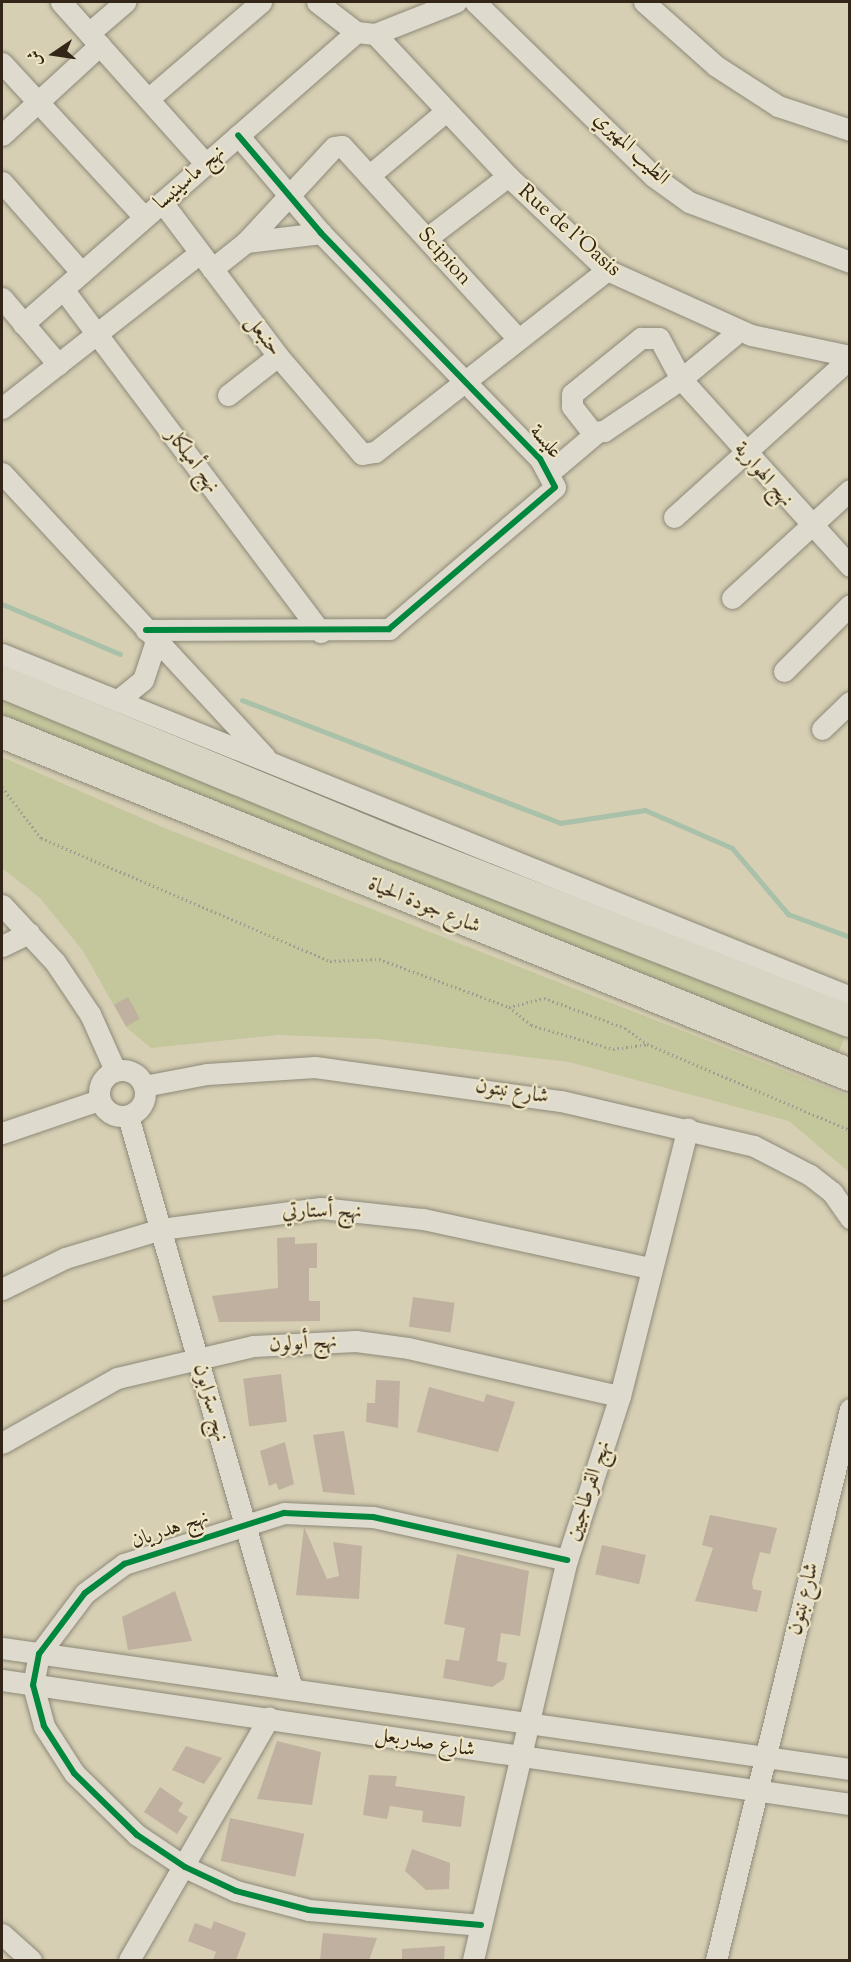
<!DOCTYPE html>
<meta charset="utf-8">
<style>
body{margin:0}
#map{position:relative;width:851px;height:1962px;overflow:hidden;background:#d6cfb4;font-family:"Sorts Mill Goudy",Amiri,serif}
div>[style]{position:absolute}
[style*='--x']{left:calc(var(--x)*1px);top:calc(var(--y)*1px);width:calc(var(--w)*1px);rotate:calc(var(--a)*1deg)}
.green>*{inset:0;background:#c4c69b;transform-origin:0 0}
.stream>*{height:5px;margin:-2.5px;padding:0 2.5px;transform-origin:2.5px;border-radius:2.5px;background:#a9c0a9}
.building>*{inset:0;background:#bfb09f;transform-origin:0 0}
.path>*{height:3px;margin-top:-1.5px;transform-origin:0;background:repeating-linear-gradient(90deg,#a09c91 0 1.5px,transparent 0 4.5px)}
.roads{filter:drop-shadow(0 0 2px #8e8978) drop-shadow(0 0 2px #8e8978)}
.minor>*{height:21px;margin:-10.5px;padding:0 10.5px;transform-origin:10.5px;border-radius:10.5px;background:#dedbce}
.minor>.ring{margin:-10.5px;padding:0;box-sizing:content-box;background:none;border:21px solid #dedbce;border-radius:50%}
.highway>*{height:32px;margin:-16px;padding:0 16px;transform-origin:16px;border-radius:16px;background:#d9d5c5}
.cycleway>*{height:6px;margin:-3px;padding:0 3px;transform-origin:3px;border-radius:3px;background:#00873e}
span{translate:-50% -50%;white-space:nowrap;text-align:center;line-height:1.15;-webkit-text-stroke:4.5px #eee5c4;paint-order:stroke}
.street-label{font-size:21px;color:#332517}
.frame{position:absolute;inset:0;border:3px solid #332517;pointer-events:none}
.north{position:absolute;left:24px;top:24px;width:60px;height:60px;-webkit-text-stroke:4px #eee5c4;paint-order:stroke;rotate:257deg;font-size:16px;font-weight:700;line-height:24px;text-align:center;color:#332517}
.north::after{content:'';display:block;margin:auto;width:21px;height:27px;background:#332517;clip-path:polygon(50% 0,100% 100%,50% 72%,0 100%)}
</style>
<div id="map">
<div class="green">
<div style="left:2px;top:688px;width:912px;height:31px;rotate:22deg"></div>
<div style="clip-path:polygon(2px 757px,162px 827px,849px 1096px,849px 1172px,789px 1121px,569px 1062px,378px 1039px,279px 1035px,151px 1048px,126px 1027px,83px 951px,40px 898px,2px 868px)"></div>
</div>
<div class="stream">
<div style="--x:2;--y:604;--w:128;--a:23"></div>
<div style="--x:242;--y:700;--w:341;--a:21.1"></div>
<div style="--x:560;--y:823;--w:86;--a:-8.7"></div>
<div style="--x:645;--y:810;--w:95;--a:23.6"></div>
<div style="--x:732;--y:848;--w:87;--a:49.7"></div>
<div style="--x:788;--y:914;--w:66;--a:20.4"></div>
</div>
<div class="building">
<div style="left:128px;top:997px;width:25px;height:16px;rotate:61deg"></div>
<div style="clip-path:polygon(295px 1237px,295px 1244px,317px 1243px,317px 1268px,309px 1268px,309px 1301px,320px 1301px,320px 1321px,219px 1322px,212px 1296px,278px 1288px,277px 1238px)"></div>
<div style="left:413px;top:1297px;width:42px;height:30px;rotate:8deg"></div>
<div style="left:281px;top:1374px;width:48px;height:38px;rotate:83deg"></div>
<div style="clip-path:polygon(376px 1380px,400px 1381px,398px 1428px,366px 1422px,367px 1403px,375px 1403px)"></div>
<div style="clip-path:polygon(429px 1387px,484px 1402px,486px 1394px,515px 1402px,498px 1452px,417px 1432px)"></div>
<div style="clip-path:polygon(344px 1431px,355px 1495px,323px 1492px,313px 1435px)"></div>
<div style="clip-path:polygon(285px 1442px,294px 1484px,279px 1490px,276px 1483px,269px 1486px,260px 1451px)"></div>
<div style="clip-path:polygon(710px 1515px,777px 1528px,770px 1554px,760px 1552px,752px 1582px,753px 1589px,762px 1591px,757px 1612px,695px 1601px,713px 1548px,702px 1545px)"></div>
<div style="clip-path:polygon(304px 1527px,327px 1579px,339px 1576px,333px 1542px,362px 1546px,359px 1599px,296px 1595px)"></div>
<div style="left:602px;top:1545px;width:45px;height:30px;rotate:13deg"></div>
<div style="clip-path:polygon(457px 1554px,529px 1571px,520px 1636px,501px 1633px,497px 1661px,507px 1663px,504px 1679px,492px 1687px,443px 1678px,446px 1659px,459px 1661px,465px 1628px,444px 1624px)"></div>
<div style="clip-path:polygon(175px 1591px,192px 1641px,128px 1650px,122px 1617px)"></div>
<div style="clip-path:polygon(277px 1741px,321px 1752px,312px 1805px,257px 1799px)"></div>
<div style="clip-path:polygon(186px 1746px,222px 1758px,204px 1784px,172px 1770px)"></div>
<div style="clip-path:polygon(369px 1775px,397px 1776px,395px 1786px,465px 1796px,461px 1827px,422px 1822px,423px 1811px,390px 1806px,387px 1819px,363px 1815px)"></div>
<div style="clip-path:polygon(160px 1787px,183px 1803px,178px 1811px,188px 1817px,177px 1834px,144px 1812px)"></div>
<div style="left:230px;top:1818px;width:76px;height:44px;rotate:12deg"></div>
<div style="clip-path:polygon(412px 1849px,450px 1863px,449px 1889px,426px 1890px,405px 1871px)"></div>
<div style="clip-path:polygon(214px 1921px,246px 1933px,236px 1960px,213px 1960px,216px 1952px,188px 1941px,195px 1923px,211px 1929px)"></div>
<div style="clip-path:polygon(323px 1933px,377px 1938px,369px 1960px,320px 1960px)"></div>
<div style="clip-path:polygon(445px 1946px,444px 1960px,402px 1960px,402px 1949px)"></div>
</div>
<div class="path">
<div style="--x:2;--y:787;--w:64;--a:52.6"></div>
<div style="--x:41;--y:838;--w:314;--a:23.1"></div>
<div style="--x:330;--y:961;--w:49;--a:-2.3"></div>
<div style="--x:379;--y:959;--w:139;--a:20.3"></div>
<div style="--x:509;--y:1007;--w:28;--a:39"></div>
<div style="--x:531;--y:1025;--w:85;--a:16.3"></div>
<div style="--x:613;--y:1049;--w:34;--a:-8"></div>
<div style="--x:509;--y:1007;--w:36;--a:-14"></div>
<div style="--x:544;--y:998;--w:86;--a:20.3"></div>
<div style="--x:625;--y:1028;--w:27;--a:36"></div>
<div style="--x:647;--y:1044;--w:220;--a:23"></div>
</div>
<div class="roads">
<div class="minor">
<div style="--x:61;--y:2;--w:217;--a:48.2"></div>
<div style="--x:317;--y:2;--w:49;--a:37.6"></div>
<div style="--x:356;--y:32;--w:19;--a:6"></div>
<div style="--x:375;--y:34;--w:87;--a:-21.6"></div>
<div style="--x:475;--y:2;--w:249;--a:44.3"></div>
<div style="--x:653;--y:176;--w:44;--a:35.8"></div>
<div style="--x:689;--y:202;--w:172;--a:20.4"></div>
<div style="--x:644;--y:2;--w:96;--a:41.6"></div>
<div style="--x:716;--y:66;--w:74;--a:32.8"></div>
<div style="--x:778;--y:106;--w:76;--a:18.4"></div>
<div style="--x:89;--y:33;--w:48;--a:-40.7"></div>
<div style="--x:375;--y:34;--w:195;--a:46.9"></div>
<div style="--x:508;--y:176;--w:137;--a:43.5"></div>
<div style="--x:607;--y:270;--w:158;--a:24.3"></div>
<div style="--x:751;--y:335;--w:101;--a:12"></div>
<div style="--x:2;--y:63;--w:209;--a:47.3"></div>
<div style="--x:148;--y:99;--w:149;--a:-40.6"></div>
<div style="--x:2;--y:135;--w:133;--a:-42.6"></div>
<div style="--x:371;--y:174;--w:98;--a:-40"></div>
<div style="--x:2;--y:182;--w:120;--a:48.7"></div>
<div style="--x:162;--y:202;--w:193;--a:53"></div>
<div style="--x:278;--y:356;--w:129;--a:49.4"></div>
<div style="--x:362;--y:454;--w:13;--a:-9"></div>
<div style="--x:375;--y:452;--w:295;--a:-38.1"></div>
<div style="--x:427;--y:238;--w:102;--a:-37.4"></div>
<div style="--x:246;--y:242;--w:76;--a:-6.8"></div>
<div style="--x:212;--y:269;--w:43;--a:-38.5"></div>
<div style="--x:246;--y:242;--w:129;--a:-47.2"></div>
<div style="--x:334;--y:147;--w:8;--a:-7"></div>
<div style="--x:342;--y:146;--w:261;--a:47.6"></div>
<div style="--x:63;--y:289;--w:429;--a:53.1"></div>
<div style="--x:2;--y:298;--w:87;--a:49.7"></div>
<div style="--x:23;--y:324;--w:443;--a:-41.2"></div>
<div style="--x:739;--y:331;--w:75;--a:140.4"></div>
<div style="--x:681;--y:379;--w:93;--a:146"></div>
<div style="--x:604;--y:431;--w:12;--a:175"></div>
<div style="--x:592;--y:432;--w:33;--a:-128"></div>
<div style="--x:572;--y:406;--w:12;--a:-90"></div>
<div style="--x:572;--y:394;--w:89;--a:-39.1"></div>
<div style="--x:641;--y:338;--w:18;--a:0"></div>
<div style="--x:659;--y:338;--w:47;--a:61.8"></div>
<div style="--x:681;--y:379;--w:252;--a:47.9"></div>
<div style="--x:228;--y:395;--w:63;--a:-38"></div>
<div style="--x:2;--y:408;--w:251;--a:-38.1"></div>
<div style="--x:550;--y:472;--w:60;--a:-40.3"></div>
<div style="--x:2;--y:473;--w:387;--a:47.2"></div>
<div style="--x:674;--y:517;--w:237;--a:-42.1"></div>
<div style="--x:732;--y:598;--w:160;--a:-42.5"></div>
<div style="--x:146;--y:630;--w:243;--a:-0.2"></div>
<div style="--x:389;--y:629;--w:218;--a:-40.5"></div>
<div style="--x:555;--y:487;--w:32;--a:-118"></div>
<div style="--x:540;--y:459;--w:315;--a:-134.1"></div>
<div style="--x:321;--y:233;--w:128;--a:-130.3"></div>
<div style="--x:2;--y:654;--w:915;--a:22.02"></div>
<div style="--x:784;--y:671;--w:93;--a:-45"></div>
<div style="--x:117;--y:701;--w:33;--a:-39"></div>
<div style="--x:143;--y:680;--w:41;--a:-71.6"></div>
<div style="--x:822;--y:729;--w:39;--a:-44"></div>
<div style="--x:2;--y:905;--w:78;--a:47.1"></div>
<div style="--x:55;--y:962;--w:63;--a:56.1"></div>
<div style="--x:90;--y:1014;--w:61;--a:65.9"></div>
<div style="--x:2;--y:946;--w:30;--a:-26"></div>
<div class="ring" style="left:99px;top:1070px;width:25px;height:25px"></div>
<div style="--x:144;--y:1086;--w:64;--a:-10.8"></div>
<div style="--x:207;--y:1074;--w:108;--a:-3.7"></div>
<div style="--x:315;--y:1067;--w:248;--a:7.9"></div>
<div style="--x:561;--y:1101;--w:198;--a:13.1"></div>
<div style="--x:754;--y:1146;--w:63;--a:27.4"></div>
<div style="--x:810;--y:1175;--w:28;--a:38"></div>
<div style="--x:832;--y:1192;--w:32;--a:55"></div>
<div style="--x:128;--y:1116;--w:596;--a:74.03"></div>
<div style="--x:2;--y:1133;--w:102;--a:-18.8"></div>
<div style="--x:2;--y:1289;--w:70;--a:-26.2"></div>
<div style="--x:65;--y:1258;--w:100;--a:-16.8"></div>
<div style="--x:161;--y:1229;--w:161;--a:-7.5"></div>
<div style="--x:321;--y:1208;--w:103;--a:6.2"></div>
<div style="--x:423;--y:1219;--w:232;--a:12.2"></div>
<div style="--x:2;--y:1443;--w:132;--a:-29.5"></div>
<div style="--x:117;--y:1378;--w:140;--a:-13.2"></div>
<div style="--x:253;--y:1346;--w:103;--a:-2.8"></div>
<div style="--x:356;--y:1341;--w:52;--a:7.7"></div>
<div style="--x:408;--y:1348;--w:217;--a:12.8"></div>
<div style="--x:2;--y:1648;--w:857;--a:8.12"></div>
<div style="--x:2;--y:1680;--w:857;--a:8.32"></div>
<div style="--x:481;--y:1925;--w:173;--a:-175"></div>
<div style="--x:309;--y:1910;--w:75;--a:-165.4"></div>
<div style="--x:236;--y:1891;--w:56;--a:-154.8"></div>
<div style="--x:185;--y:1867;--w:58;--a:-146.3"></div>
<div style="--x:137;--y:1835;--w:88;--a:-135.5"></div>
<div style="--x:74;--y:1773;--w:56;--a:-122.6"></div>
<div style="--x:44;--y:1726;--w:42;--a:-105"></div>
<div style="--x:33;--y:1685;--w:32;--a:-79"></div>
<div style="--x:39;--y:1654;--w:76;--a:-53"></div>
<div style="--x:85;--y:1593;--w:49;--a:-36.6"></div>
<div style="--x:124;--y:1564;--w:168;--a:-17.7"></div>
<div style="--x:284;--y:1513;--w:89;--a:2.6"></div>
<div style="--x:373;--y:1517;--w:199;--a:12.5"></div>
<div style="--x:2;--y:1934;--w:39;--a:42"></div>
<div style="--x:129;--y:1960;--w:280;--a:-60"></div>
<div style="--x:473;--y:1960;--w:411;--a:-76.8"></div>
<div style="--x:567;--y:1560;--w:172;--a:-72.1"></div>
<div style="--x:620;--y:1396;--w:276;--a:-75.8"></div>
<div style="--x:716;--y:1960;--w:567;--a:-76.33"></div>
</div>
<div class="highway">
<div style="--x:2;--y:682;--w:428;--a:22.4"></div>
<div style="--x:398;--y:845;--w:485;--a:21.3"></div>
<div style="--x:2;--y:732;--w:915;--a:22.02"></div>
</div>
</div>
<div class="cycleway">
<div style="--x:146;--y:630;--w:243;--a:-0.2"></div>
<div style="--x:389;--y:629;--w:218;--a:-40.5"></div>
<div style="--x:555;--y:487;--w:32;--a:-118"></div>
<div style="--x:540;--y:459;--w:315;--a:-134.1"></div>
<div style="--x:321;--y:233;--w:128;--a:-130.3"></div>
<div style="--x:481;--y:1925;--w:173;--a:-175"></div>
<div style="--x:309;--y:1910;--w:75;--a:-165.4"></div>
<div style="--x:236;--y:1891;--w:56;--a:-154.8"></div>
<div style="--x:185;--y:1867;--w:58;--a:-146.3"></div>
<div style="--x:137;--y:1835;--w:88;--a:-135.5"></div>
<div style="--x:74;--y:1773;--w:56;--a:-122.6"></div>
<div style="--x:44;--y:1726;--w:42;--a:-105"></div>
<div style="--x:33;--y:1685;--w:32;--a:-79"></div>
<div style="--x:39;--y:1654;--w:76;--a:-53"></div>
<div style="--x:85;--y:1593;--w:49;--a:-36.6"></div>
<div style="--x:124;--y:1564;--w:168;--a:-17.7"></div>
<div style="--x:284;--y:1513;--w:89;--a:2.6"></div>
<div style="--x:373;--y:1517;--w:199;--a:12.5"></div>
</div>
<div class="street-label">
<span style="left:631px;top:149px;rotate:44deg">الطيب المهيري</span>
<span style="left:190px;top:178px;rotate:-41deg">نهج ماسينيسا</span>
<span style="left:569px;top:231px;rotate:41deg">Rue de l'Oasis</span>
<span style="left:444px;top:257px;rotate:48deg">Scipion</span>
<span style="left:263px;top:336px;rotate:53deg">حنبعل</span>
<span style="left:545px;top:442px;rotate:49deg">عليسة</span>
<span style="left:192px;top:461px;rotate:53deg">نهج أميلكار</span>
<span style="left:763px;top:475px;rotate:49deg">نهج الهوارية</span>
<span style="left:424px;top:906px;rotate:22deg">شارع جودة الحياة</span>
<span style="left:512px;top:1092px;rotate:9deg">شارع نبتون</span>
<span style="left:322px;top:1212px;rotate:1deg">نهج أستارتي</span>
<span style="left:303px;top:1344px;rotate:-3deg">نهج أبولون</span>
<span style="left:210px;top:1403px;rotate:74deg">نهج سترابون</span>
<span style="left:589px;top:1491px;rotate:-72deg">نهج القرطاجيين</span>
<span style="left:170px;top:1530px;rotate:-19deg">نهج هدريان</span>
<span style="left:804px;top:1599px;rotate:-76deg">شارع نبتون</span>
<span style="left:425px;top:1743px;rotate:9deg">شارع صدربعل</span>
</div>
<div class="frame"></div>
<div class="north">ش</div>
</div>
